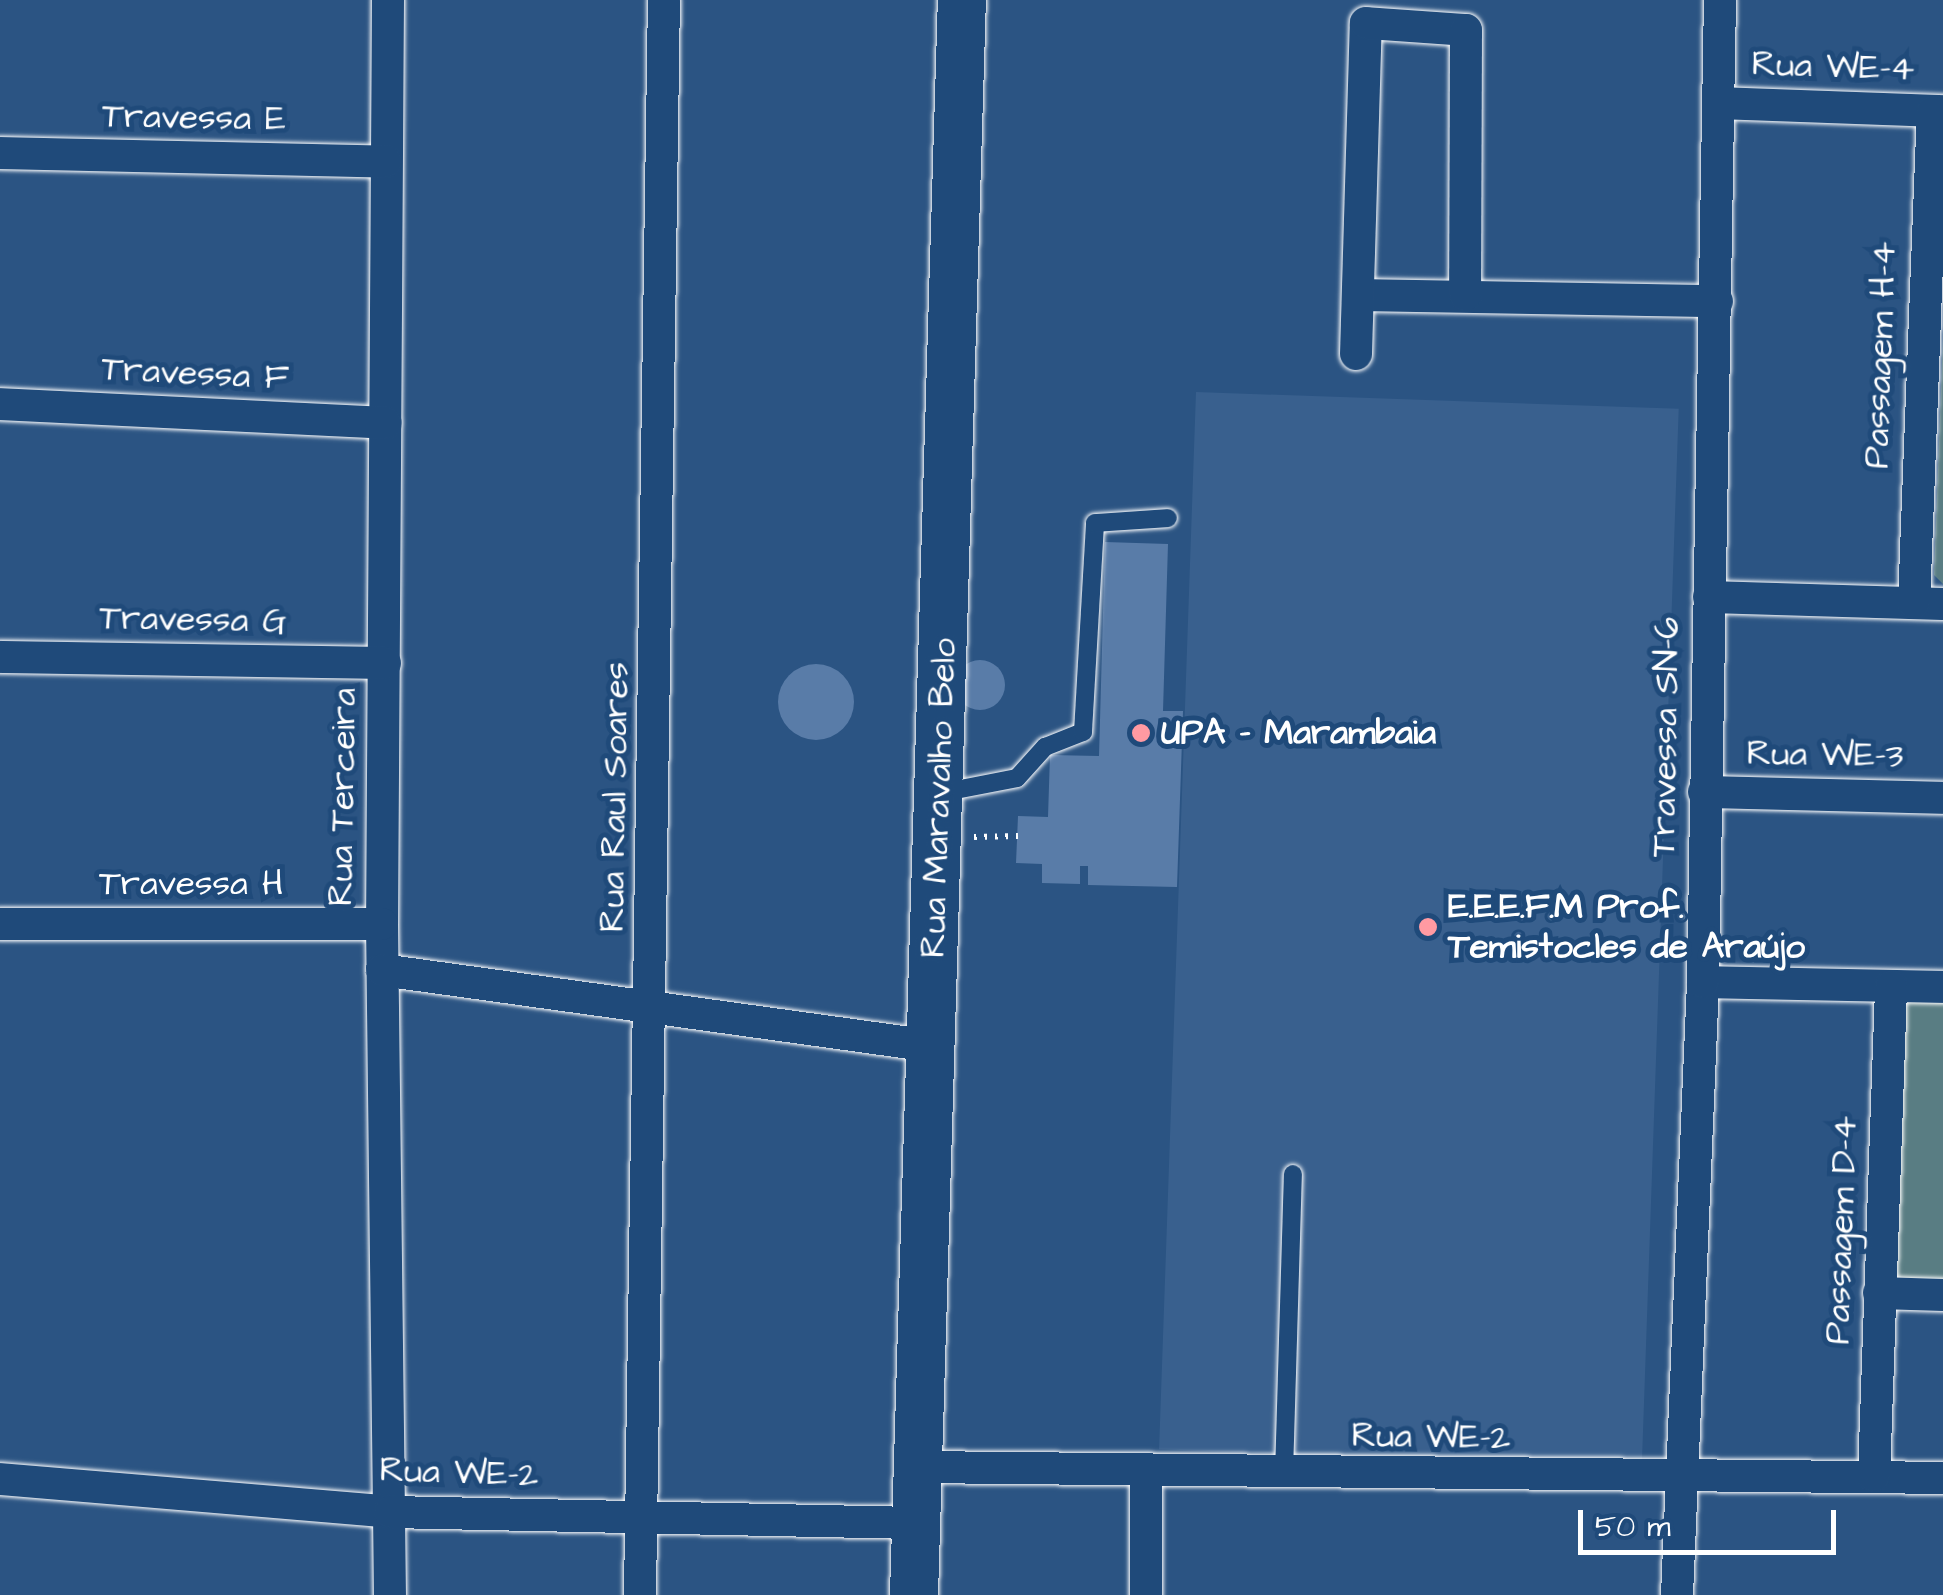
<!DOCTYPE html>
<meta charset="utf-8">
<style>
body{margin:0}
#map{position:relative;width:1943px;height:1595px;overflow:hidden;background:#2b5483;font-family:"Architects Daughter",sans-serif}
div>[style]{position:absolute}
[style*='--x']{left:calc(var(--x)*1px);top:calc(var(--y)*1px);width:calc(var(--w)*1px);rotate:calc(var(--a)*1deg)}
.built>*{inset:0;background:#39608e;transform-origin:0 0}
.green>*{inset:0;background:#597d83}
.building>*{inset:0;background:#597ca8}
.round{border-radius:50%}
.path>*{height:6px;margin-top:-3px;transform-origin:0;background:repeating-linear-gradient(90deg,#fff 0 2.5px,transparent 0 10.5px)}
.roads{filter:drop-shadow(0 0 2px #fff) drop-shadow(0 0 2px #fff)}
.lane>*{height:18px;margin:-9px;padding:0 9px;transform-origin:9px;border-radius:9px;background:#1f4a7a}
.street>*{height:32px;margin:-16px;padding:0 16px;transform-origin:16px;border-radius:16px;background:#1f4a7a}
.secondary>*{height:48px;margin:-24px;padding:0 24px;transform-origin:24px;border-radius:24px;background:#1f4a7a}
.dots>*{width:28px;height:28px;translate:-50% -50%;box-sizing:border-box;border:5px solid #1f4a7a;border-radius:50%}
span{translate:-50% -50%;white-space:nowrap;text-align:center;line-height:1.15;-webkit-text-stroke:10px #1f4a7a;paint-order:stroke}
.street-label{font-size:35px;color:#fff}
.poi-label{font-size:35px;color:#fff;font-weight:700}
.left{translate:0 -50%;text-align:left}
.scale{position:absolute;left:1578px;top:1510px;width:258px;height:45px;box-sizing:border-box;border:5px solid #fff;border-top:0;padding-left:12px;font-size:30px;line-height:35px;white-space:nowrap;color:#fff;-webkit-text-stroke:8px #1f4a7a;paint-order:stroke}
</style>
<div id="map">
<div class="built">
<div style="left:1196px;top:392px;width:483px;height:1058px;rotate:2deg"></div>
</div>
<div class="green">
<div style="clip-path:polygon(1943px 337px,1943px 584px,1934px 575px)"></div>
<div style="clip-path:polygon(1891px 986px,1943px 987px,1943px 1295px,1879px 1293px)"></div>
</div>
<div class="building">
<div style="clip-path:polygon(1105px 542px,1168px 544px,1163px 711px,1183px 711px,1177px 887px,1088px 885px,1088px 866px,1080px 866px,1080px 884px,1042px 883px,1042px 864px,1016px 863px,1018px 816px,1048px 817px,1050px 755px,1099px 756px)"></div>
<div class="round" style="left:955px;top:660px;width:50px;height:50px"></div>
<div class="round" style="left:778px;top:664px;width:76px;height:76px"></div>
</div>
<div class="path">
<div style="--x:974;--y:837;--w:44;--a:-1.3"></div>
</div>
<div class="roads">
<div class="lane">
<div style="--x:940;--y:793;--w:78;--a:-11"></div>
<div style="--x:1017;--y:778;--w:42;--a:-47.9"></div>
<div style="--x:1045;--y:747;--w:41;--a:-21.5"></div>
<div style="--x:1083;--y:732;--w:209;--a:-86.7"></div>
<div style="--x:1095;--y:523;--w:73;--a:-3.9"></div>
<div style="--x:1284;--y:1474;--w:300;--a:-88.3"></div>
</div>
<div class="street">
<div style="--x:388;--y:0;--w:924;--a:90.37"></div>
<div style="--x:382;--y:924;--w:671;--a:89.32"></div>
<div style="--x:1720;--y:103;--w:223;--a:2.1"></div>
<div style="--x:0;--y:153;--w:386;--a:1.3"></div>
<div style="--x:1360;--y:295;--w:357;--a:1"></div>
<div style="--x:1356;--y:354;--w:331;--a:-88.3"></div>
<div style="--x:1366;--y:23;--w:100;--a:4"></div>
<div style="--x:1466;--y:30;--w:265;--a:90.2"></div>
<div style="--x:0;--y:404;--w:386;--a:2.8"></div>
<div style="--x:1709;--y:597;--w:234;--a:1.7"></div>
<div style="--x:1914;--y:603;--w:492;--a:-87.8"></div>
<div style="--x:0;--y:657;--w:385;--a:0.9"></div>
<div style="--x:1704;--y:792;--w:239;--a:1.4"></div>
<div style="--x:0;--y:924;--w:382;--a:0"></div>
<div style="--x:382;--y:970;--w:555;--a:7.87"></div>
<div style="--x:1703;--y:982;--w:240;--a:1.2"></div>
<div style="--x:1879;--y:1293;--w:64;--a:1.8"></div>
<div style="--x:918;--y:1467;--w:1025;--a:0.61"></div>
<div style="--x:1874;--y:1476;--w:490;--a:-88"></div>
<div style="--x:0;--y:1479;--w:391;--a:4.8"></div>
<div style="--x:390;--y:1512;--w:526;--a:1.2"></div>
<div style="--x:640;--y:1595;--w:1595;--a:-89.14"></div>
<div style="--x:1146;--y:1595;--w:122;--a:-90"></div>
<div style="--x:1677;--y:1595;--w:614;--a:-87.57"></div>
<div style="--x:1703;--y:982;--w:982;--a:-89.01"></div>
</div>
<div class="secondary">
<div style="--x:914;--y:1595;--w:1596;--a:-88.28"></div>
</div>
</div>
<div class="dots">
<div style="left:1141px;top:733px;background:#ff9aa2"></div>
<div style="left:1428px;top:927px;background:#ff9aa2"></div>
</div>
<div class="street-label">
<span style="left:1833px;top:67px;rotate:2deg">Rua WE-4</span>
<span style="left:194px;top:118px;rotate:1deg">Travessa E</span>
<span style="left:1881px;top:355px;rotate:-88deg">Passagem H-4</span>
<span style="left:195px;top:374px;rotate:3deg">Travessa F</span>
<span style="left:193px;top:620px;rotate:1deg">Travessa G</span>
<span style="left:1666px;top:737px;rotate:-89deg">Travessa SN-6</span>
<span style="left:1825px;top:755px;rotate:1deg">Rua WE-3</span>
<span style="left:343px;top:797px;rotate:-89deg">Rua Terceira</span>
<span style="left:615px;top:797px;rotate:-89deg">Rua Raul Soares</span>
<span style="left:939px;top:798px;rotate:-88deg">Rua Maravalho Belo</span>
<span style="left:191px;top:884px">Travessa H</span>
<span style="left:1842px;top:1230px;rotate:-88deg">Passagem D-4</span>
<span style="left:1431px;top:1437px;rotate:1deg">Rua WE-2</span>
<span style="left:459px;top:1473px;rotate:2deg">Rua WE-2</span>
</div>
<div class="poi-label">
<span class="left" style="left:1161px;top:733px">UPA - Marambaia</span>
<span class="left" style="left:1448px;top:927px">E.E.E.F.M Prof.<br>Temistocles de Araújo</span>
</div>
<div class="scale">50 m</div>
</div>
